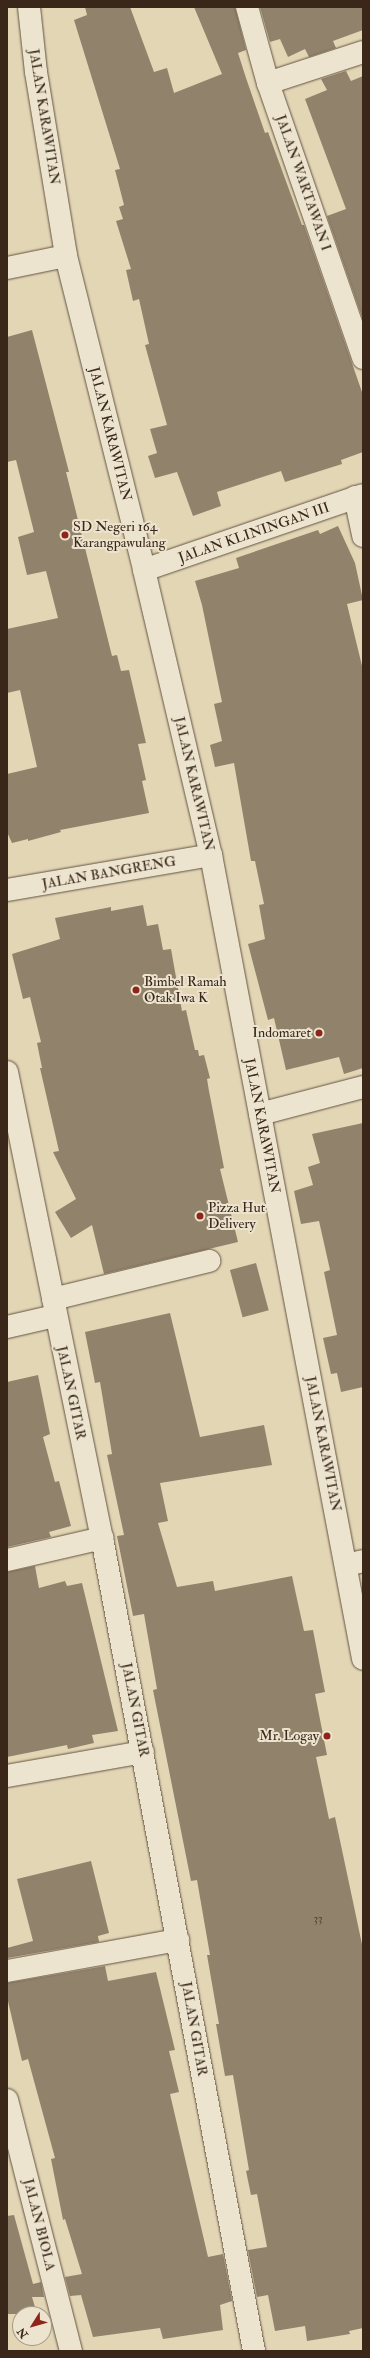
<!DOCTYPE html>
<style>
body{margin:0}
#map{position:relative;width:370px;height:2358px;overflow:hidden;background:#e2d6b5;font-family:"IM FELL Double Pica",serif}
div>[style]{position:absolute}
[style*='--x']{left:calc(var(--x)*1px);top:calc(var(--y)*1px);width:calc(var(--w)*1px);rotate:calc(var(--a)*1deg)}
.building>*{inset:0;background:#91826b;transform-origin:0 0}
.roads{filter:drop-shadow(0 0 1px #645341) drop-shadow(0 0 1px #645341)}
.minor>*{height:22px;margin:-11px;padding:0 11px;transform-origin:11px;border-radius:11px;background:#ece4cf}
.tertiary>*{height:22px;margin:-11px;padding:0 11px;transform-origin:11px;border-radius:11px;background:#ece4cf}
.dots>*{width:11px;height:11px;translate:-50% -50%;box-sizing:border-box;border:2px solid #ece4cf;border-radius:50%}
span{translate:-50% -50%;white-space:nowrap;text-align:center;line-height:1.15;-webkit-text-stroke:4px #ece4cf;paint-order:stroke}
.number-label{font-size:12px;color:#503e2e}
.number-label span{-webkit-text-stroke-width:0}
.street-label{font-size:14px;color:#3a271a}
.poi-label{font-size:14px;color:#3a271a}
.left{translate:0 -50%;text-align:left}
.right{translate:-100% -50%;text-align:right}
.frame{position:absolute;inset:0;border:8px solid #3a271a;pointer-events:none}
.north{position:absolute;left:12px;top:2306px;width:40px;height:40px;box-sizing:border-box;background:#ece4cf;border:1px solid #a59887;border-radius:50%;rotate:233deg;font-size:11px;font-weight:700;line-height:16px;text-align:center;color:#3a271a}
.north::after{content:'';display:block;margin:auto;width:14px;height:18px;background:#8f2418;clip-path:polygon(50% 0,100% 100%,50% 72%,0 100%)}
</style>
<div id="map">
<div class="building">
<div style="clip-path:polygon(85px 7px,130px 7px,154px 72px,167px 68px,174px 93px,222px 74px,194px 7px,235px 7px,246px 50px,238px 53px,246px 78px,265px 133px,268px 132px,302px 225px,304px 225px,363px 395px,363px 452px,341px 460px,342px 464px,285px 482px,281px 471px,217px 492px,221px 506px,193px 516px,177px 472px,155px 478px,148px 456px,157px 453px,150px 429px,167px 425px,145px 345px,149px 344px,139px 299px,133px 301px,126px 270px,131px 269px,116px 221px,123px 219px,119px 207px,124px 205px,115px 170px,120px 169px,74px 20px,87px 15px)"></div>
<div style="clip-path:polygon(260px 7px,363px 7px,363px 30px,333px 41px,336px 48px,309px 57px,305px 49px,288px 57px,280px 39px,270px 42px)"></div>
<div style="clip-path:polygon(346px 71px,351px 81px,363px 76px,363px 320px,327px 216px,346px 209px,305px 99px,327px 90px,321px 79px)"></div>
<div style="clip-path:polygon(32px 330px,69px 472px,66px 472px,112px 656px,117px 655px,121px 671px,129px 670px,146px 743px,138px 744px,146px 780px,142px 781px,149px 813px,60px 830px,61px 832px,28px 841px,28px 839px,12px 843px,7px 832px,7px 774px,37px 767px,20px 690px,7px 693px,7px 629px,58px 618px,46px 571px,27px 575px,18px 537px,34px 532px,16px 460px,7px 462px,7px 337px)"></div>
<div style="clip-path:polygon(338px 526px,355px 563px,363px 600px,347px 604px,363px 670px,363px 1068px,344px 1074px,339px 1057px,286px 1070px,274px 1018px,268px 1020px,248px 944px,265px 939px,259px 905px,264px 904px,255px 861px,251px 861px,234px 763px,215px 767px,210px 745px,222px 741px,214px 704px,222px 702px,202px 605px,195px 581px,239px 568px,236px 558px,318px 530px,320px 534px)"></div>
<div style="clip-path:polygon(143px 905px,147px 926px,158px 924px,163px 950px,171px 949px,182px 1011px,186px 1010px,195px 1050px,198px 1050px,199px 1056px,204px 1055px,210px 1078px,207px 1079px,209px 1091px,224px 1168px,220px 1169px,238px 1242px,104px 1274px,92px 1225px,71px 1238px,55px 1212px,76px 1199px,53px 1152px,59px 1151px,40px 1068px,42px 1068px,37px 1043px,41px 1042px,30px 997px,23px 999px,12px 954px,60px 939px,55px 918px,111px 907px,111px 911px)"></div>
<div style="clip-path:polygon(363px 1123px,363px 1387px,341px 1392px,337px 1373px,331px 1374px,323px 1338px,337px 1335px,324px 1272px,330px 1270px,319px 1221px,301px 1224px,294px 1191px,313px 1185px,308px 1167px,320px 1163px,312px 1134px)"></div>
<div style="left:256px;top:1263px;width:49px;height:27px;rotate:75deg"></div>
<div style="clip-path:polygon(170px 1313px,200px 1437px,264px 1425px,272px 1465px,160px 1483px,168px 1521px,158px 1523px,177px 1587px,213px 1581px,215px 1591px,292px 1576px,304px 1631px,313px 1630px,325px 1692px,315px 1694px,327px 1755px,316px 1757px,329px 1819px,335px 1817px,363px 1949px,363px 2328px,349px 2331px,350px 2334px,307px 2341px,305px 2326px,275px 2331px,268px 2295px,257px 2297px,248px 2250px,267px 2247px,257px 2194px,251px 2195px,246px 2171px,249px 2170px,233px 2075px,225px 2076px,216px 2024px,219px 2024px,207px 1955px,210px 1955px,197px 1880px,191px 1881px,153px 1690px,157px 1689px,144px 1614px,133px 1616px,117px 1536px,124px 1535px,107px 1455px,112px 1454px,100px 1382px,95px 1383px,85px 1332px)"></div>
<div style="clip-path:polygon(38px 1375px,50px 1434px,43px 1437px,55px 1482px,59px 1481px,71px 1526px,49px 1532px,51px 1537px,7px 1547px,7px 1382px)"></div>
<div style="clip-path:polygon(35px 1566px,39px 1588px,65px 1581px,67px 1586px,82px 1583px,118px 1731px,92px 1735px,94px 1743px,68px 1749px,67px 1745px,7px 1757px,7px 1572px)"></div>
<div style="clip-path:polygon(91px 1861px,109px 1933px,98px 1936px,99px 1942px,7px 1958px,7px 1948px,33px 1941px,17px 1879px)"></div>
<div style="clip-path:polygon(105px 1966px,108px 1981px,156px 1972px,175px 2050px,169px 2051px,179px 2092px,170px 2094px,208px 2257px,223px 2254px,232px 2301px,220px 2305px,223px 2330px,163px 2339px,160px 2328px,93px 2337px,81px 2295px,70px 2296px,65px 2277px,82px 2274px,65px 2219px,63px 2220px,51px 2159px,55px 2158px,28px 2059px,22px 2061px,7px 1997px,7px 1983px)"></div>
<div style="clip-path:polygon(14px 2215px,33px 2284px,41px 2282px,44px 2297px,32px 2297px,37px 2314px,7px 2314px,7px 2216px)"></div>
</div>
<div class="roads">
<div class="minor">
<div style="--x:247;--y:7;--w:79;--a:74.6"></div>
<div style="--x:268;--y:83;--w:291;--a:70.9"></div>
<div style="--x:268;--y:83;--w:100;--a:-18.1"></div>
<div style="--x:355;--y:497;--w:40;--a:78"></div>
<div style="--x:144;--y:570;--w:231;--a:-18.9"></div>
<div style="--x:7;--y:890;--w:207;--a:-9.7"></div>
<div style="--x:7;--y:1072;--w:476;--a:78.5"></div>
<div style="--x:102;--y:1538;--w:827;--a:79.41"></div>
<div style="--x:53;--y:1299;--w:161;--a:-13.7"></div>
<div style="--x:7;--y:1327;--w:49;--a:-12.9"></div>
<div style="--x:7;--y:1560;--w:98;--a:-13"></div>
<div style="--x:346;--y:1565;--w:17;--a:-13"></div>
<div style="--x:7;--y:1776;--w:138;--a:-10"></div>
<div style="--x:7;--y:1971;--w:174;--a:-10.3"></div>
<div style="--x:7;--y:2100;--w:259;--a:75.7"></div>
</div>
<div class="tertiary">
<div style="--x:29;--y:7;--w:65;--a:83.9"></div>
<div style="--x:36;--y:72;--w:186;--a:80.7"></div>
<div style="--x:66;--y:256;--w:324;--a:76"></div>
<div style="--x:144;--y:570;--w:293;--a:76.8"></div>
<div style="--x:211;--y:855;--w:818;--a:79.29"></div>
<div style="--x:7;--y:268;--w:60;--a:-11.5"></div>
<div style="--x:260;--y:1114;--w:106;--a:-14.7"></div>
</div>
</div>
<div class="dots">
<div style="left:65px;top:535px;background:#8f2418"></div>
<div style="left:136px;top:990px;background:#8f2418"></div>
<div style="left:319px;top:1033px;background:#8f2418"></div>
<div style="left:200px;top:1216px;background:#8f2418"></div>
<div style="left:327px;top:1736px;background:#8f2418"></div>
</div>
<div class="number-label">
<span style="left:318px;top:1919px">33</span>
</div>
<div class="street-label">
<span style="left:44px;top:117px;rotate:81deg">JALAN KARAWITAN</span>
<span style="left:303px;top:183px;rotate:71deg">JALAN WARTAWAN I</span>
<span style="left:110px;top:434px;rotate:76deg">JALAN KARAWITAN</span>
<span style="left:254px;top:533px;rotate:-19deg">JALAN KLININGAN III</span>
<span style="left:194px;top:784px;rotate:77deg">JALAN KARAWITAN</span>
<span style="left:109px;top:873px;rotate:-10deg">JALAN BANGRENG</span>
<span style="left:262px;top:1126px;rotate:79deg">JALAN KARAWITAN</span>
<span style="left:71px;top:1393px;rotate:78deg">JALAN GITAR</span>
<span style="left:323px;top:1444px;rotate:79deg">JALAN KARAWITAN</span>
<span style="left:135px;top:1710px;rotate:79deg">JALAN GITAR</span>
<span style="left:194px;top:2029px;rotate:80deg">JALAN GITAR</span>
<span style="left:39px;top:2225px;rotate:76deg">JALAN BIOLA</span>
</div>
<div class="poi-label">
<span class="left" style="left:73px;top:535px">SD Negeri 164<br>Karangpawulang</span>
<span class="left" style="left:144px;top:990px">Bimbel Ramah<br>Otak Iwa K</span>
<span class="right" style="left:311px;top:1033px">Indomaret</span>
<span class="left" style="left:208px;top:1216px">Pizza Hut<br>Delivery</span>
<span class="right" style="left:319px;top:1736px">Mr. Logay</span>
</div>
<div class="frame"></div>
<div class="north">N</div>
</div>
